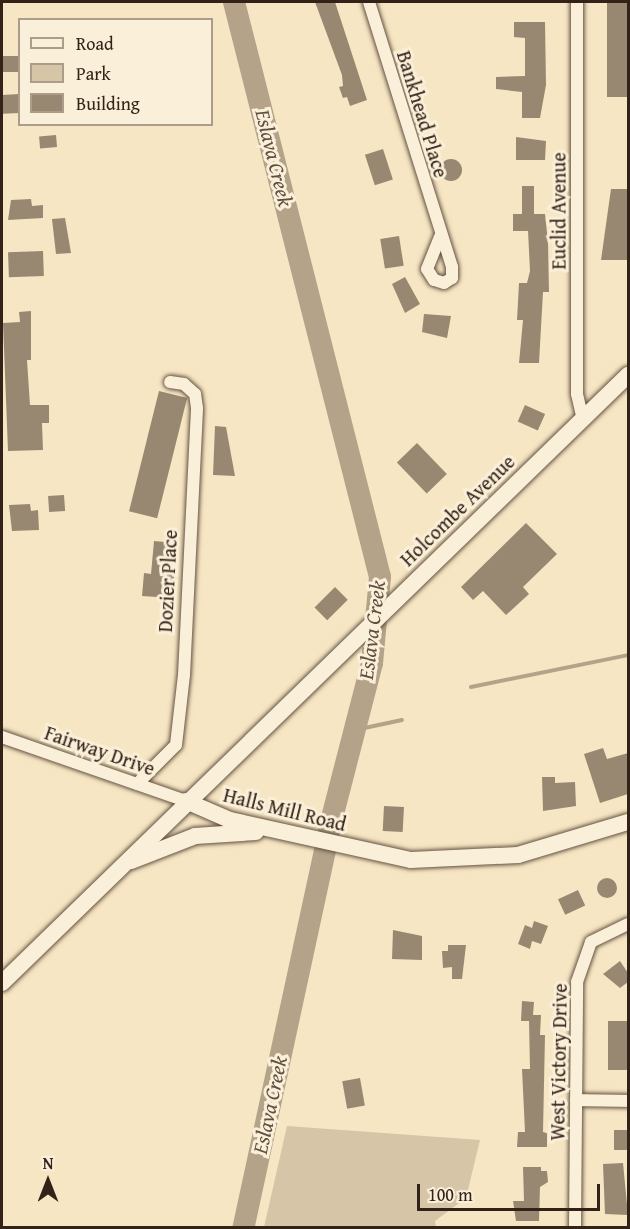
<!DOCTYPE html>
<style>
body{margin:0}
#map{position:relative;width:630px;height:1229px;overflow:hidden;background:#f7e6c3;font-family:"Gentium Book Plus",serif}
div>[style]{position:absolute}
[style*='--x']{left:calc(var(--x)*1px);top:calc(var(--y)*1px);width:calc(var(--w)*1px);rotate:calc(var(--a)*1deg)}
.green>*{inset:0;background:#d6c5a6}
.stream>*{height:4px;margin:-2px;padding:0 2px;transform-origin:2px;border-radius:2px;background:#b4a389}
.river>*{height:22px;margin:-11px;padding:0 11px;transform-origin:11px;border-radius:11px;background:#b4a389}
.building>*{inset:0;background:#998871;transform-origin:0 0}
.round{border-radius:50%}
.roads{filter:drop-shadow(0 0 2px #645343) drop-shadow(0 0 2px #645343)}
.street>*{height:12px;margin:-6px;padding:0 6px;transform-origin:6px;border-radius:6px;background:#faefd8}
.secondary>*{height:16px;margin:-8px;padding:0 8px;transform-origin:8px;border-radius:8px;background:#faefd8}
span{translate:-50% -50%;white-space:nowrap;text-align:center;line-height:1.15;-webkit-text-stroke:6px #faefd8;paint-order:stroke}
.street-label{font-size:20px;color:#332218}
.water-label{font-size:21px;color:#604f40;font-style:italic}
.frame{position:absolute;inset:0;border:3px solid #332218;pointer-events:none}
.legend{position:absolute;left:18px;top:18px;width:195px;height:108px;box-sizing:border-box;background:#faefd8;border:2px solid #aa9d8b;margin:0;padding:8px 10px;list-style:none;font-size:18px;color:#332218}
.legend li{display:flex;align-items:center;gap:12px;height:30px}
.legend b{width:30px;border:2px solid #aa9d8b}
.north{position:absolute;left:18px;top:1151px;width:60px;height:60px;-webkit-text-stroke:4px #faefd8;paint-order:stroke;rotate:0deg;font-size:16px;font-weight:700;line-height:24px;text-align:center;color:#332218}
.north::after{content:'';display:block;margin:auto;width:21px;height:27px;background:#332218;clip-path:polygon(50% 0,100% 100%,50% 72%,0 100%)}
.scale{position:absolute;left:417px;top:1184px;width:183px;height:27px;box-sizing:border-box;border:3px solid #332218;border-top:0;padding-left:8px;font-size:18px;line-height:21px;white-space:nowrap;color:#332218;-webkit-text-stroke:4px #faefd8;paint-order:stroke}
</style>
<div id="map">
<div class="green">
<div style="clip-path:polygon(287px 1126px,480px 1140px,466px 1198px,435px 1221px,436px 1227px,264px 1227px)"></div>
</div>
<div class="stream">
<div style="--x:471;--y:687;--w:160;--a:-11.5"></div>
<div style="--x:355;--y:730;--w:48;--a:-12"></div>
</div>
<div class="river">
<div style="--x:234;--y:2;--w:593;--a:75.75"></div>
<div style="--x:380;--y:577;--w:86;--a:95.3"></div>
<div style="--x:372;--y:663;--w:160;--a:104.5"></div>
<div style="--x:332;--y:818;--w:420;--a:102.2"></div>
</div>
<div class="building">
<div style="clip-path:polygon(315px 2px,335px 2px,367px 100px,350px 106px,347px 97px,343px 98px,339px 87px,343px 86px,342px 75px)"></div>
<div style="left:607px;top:2px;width:21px;height:95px"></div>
<div style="clip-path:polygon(514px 22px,545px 22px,546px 85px,540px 118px,522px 118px,522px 92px,496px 89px,496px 77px,525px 76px,525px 38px,514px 37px)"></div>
<div style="left:20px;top:56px;width:16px;height:18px;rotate:90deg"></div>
<div style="left:19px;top:94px;width:19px;height:17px;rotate:87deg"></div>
<div style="left:56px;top:135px;width:12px;height:17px;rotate:85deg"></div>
<div style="clip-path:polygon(516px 137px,546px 141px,545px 160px,516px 160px)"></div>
<div style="left:383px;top:149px;width:32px;height:19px;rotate:72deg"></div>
<div class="round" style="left:440px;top:159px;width:22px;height:22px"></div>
<div style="clip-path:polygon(522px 186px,534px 186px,534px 214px,545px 214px,548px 242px,549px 292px,543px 292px,539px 363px,519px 363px,523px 320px,517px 320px,519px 283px,527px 283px,530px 271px,528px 231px,513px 231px,513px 214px,522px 214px)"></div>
<div style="clip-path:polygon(611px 189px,628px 189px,628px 260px,601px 260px)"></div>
<div style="clip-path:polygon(31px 199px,32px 206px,43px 205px,43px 218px,8px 220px,11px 200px)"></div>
<div style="clip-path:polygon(65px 218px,71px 253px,56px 254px,52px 219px)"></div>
<div style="left:399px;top:236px;width:30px;height:19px;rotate:81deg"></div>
<div style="left:43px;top:251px;width:25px;height:35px;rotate:88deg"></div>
<div style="clip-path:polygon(405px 277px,420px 304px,405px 313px,392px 284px)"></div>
<div style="clip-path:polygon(31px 311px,31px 360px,27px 360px,30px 405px,49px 405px,49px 423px,42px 423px,43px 450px,8px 451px,3px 323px,20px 322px,19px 312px)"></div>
<div style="clip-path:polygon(424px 314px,451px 316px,447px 338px,422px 332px)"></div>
<div style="left:159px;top:391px;width:29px;height:124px;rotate:14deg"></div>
<div style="left:525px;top:405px;width:22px;height:18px;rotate:24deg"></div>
<div style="clip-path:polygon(215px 426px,226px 427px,235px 476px,213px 475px)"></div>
<div style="left:417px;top:443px;width:43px;height:28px;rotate:46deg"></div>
<div style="left:64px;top:495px;width:16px;height:16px;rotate:86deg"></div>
<div style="clip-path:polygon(30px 504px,31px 511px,38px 510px,39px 530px,12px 531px,9px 505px)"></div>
<div style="clip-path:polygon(526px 523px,557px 554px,523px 587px,529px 594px,506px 615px,483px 591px,473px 600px,461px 587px)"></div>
<div style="clip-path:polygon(154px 541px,177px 543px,172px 598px,142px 596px,144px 573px,151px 574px)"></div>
<div style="left:335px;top:587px;width:18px;height:29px;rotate:45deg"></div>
<div style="clip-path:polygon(603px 748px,607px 759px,628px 753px,628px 794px,600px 803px,584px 754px)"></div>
<div style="clip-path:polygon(542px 777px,555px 777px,555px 783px,575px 782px,576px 806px,543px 811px)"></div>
<div style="left:384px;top:806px;width:20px;height:25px;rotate:3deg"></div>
<div class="round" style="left:597px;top:878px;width:20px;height:20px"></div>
<div style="left:578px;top:890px;width:17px;height:22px;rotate:65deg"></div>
<div style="clip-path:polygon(534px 921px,548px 926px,541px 944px,532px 941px,530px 949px,518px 944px,525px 925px,532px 928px)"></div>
<div style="clip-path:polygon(393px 930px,422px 936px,422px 960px,392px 959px)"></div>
<div style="clip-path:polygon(448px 945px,466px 945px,462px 979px,452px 979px,452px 967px,443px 968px,442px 951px,448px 951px)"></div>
<div style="clip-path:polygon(620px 961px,628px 973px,628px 982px,620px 988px,603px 974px)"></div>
<div style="clip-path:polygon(522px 1001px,534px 1002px,533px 1015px,541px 1015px,540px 1035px,545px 1035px,543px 1132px,547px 1133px,547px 1147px,517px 1147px,518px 1132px,525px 1132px,522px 1069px,530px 1069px,529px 1021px,521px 1021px)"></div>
<div style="left:608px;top:1021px;width:20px;height:49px"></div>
<div style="left:360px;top:1078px;width:28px;height:18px;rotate:80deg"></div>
<div style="left:614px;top:1130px;width:14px;height:20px"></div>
<div style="clip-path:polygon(623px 1163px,628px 1215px,605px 1214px,603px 1164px)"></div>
<div style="clip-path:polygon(523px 1167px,541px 1167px,541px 1171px,547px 1171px,548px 1182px,540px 1187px,539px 1221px,516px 1221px,513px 1201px,524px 1201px)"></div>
</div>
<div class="roads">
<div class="street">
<div style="--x:369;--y:2;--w:278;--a:72.6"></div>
<div style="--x:452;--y:267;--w:11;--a:90"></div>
<div style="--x:452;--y:278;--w:9;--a:148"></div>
<div style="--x:444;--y:283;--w:10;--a:-163"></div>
<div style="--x:434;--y:280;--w:13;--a:-122"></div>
<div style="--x:427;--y:269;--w:35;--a:-68"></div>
<div style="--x:577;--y:2;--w:392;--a:90"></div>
<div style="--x:577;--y:394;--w:26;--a:77"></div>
<div style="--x:2;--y:737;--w:195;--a:19.2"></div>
<div style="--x:137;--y:784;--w:55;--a:-45"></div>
<div style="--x:176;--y:745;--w:70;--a:-83.5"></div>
<div style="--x:184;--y:675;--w:267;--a:-87.2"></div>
<div style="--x:197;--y:408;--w:14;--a:-98"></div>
<div style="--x:195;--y:394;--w:15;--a:-138"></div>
<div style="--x:184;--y:384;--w:14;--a:-172"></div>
<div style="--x:576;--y:1100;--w:52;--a:1.1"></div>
<div style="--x:575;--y:1228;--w:246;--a:-89.5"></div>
<div style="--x:577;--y:982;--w:42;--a:-70.7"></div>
<div style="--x:591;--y:942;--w:41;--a:-25.9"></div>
</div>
<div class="secondary">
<div style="--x:186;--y:801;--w:48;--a:23.4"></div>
<div style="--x:230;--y:820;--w:185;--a:12.5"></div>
<div style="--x:411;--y:860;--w:107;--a:-2.7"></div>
<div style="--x:518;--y:855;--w:115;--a:-16.7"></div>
<div style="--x:131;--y:861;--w:69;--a:-21.3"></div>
<div style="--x:195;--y:836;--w:61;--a:-3.8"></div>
<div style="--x:2;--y:983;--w:873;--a:-44.16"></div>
</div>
</div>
<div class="street-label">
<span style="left:423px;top:114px;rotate:73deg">Bankhead Place</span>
<span style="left:558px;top:211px;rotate:-90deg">Euclid Avenue</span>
<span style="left:457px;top:510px;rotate:-44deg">Holcombe Avenue</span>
<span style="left:167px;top:581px;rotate:-87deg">Dozier Place</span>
<span style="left:100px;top:750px;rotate:19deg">Fairway Drive</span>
<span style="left:285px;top:809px;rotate:14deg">Halls Mill Road</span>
<span style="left:558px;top:1062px;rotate:-89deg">West Victory Drive</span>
</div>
<div class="water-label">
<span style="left:274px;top:158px;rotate:76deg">Eslava Creek</span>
<span style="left:372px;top:630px;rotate:-83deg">Eslava Creek</span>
<span style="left:270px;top:1105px;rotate:-78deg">Eslava Creek</span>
</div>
<div class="frame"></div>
<ul class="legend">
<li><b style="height:8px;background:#faefd8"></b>Road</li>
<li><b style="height:16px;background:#d6c5a6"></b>Park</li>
<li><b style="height:16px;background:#998871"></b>Building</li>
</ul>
<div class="north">N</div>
<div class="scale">100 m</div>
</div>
